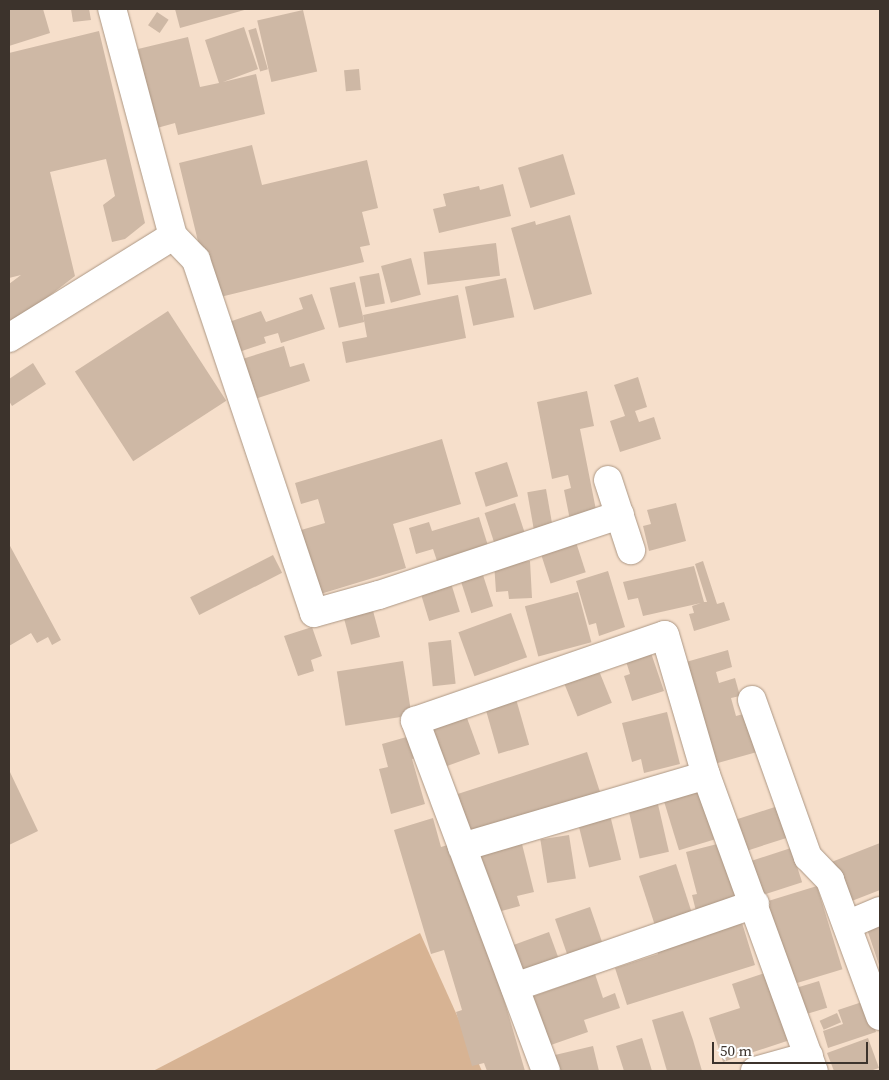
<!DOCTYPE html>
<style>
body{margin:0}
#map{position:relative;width:889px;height:1080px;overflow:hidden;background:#f6dfcb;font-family:"Source Serif 4",serif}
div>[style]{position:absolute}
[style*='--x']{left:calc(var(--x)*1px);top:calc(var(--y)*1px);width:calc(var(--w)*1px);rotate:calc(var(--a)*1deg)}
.green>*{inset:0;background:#d7b393}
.building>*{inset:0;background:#ceb8a5;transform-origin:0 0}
.roads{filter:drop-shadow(0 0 1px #ac9784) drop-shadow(0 0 1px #ac9784)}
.minor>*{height:28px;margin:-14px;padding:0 14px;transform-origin:14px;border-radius:14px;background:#fff}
span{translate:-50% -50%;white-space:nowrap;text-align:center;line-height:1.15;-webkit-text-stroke:4px #fff;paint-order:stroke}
.frame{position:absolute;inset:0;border:10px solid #3c332c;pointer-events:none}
.scale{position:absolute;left:712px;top:1042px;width:156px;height:22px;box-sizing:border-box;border:2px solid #3c332c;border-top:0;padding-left:6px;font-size:15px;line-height:18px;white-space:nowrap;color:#3c332c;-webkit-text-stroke:4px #fff;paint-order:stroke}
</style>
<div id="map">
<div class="green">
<div style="clip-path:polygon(420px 933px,482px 1071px,153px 1071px)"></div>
</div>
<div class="building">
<div style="clip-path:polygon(9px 9px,43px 9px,50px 33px,9px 46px)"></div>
<div style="clip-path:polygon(71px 9px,89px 9px,91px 20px,73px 22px)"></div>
<div style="clip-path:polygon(175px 9px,248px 9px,180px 28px)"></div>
<div style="left:303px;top:10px;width:63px;height:47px;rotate:77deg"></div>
<div style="left:157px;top:12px;width:14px;height:16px;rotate:34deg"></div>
<div style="clip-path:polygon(244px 27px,258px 69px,223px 82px,256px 74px,265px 114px,178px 135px,175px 123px,157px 128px,138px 49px,188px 37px,200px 87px,219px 83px,205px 40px)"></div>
<div style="left:256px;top:28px;width:43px;height:8px;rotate:74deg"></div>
<div style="clip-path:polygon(99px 31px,145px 223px,125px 239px,112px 242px,103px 205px,115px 196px,106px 159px,50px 172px,75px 276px,9px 327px,9px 284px,21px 275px,9px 278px,9px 53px)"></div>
<div style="left:359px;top:69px;width:21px;height:15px;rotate:85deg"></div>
<div style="clip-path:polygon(252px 145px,262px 185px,367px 160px,378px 208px,362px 212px,370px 245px,360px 247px,364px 262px,212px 299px,179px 163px)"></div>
<div style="left:563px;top:154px;width:42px;height:47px;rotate:73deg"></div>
<div style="clip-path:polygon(503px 184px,511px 216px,439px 233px,433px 209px,446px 206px,443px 194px,479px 186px,480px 190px)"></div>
<div style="clip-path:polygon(570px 215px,592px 294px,534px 310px,511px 228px,535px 221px,536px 225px)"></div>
<div style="left:496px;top:243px;width:33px;height:73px;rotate:83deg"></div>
<div style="left:411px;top:258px;width:38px;height:31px;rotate:75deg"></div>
<div style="left:379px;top:273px;width:31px;height:20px;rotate:79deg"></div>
<div style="left:506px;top:278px;width:40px;height:42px;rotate:78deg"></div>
<div style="left:355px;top:282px;width:41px;height:26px;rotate:77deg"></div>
<div style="clip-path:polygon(312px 294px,325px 329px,281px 343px,278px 333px,264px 337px,266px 343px,236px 353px,226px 323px,261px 311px,266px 322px,303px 309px,299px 298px)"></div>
<div style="clip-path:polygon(458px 295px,466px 338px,346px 363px,342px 342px,367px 337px,363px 315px)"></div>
<div style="left:168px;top:311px;width:107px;height:111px;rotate:57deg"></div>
<div style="clip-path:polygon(284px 346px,290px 367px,304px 363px,310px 381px,252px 400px,239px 360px)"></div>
<div style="clip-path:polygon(33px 363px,46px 384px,12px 406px,9px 401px,9px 379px)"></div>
<div style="clip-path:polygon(638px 377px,647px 407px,635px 411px,639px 422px,654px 417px,661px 439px,620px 452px,610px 421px,625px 416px,614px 385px)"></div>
<div style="clip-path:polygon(587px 391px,594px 426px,580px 429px,597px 515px,570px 520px,564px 490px,571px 488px,568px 475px,552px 479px,537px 402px)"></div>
<div style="clip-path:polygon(442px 439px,461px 504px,393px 524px,406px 568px,317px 595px,291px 533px,325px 523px,318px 499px,301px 504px,295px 483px)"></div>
<div style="left:507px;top:462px;width:36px;height:34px;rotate:72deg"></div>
<div style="left:546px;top:489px;width:41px;height:19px;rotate:80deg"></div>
<div style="left:515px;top:503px;width:36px;height:32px;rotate:72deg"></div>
<div style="clip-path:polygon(676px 503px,686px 541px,649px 551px,643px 526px,651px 524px,647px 510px)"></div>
<div style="clip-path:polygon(479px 517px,490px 552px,438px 564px,433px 549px,416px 554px,409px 528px,429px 522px,432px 531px)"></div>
<div style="left:574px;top:536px;width:38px;height:37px;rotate:72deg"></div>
<div style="clip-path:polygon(9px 544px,61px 640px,52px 645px,48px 637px,37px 643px,31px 633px,9px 646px)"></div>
<div style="left:273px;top:555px;width:20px;height:93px;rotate:63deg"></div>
<div style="clip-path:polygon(530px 561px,532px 598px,509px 599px,508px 591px,496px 592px,494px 563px)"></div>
<div style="clip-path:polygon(703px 561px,717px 604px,724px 602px,730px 620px,694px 631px,689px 614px,694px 613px,692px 606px,701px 603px,643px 616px,638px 598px,628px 600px,623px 582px,694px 566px,704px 602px,707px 602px,695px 564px)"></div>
<div style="clip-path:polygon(608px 571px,625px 627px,599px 636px,596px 623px,589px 625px,576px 581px)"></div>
<div style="left:482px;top:572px;width:36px;height:23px;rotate:72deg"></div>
<div style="left:451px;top:583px;width:30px;height:32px;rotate:73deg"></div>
<div style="left:578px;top:592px;width:52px;height:55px;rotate:75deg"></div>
<div style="left:372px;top:607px;width:31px;height:30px;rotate:75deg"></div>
<div style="left:511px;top:613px;width:47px;height:56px;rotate:70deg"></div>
<div style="clip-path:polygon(312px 627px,322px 656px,311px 660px,314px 671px,298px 676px,284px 636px)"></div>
<div style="left:451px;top:640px;width:44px;height:23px;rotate:84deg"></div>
<div style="clip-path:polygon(649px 647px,664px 691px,632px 701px,624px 676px,630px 674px,624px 655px)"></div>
<div style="clip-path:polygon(728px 650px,732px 667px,716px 672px,719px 683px,735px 678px,740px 696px,731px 698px,736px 716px,747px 713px,757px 752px,707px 766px,686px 662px)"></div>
<div style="left:403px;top:661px;width:55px;height:67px;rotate:81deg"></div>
<div style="left:595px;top:661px;width:45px;height:37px;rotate:68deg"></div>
<div style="left:514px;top:692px;width:55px;height:32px;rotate:74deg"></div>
<div style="left:463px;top:707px;width:50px;height:41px;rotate:70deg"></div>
<div style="clip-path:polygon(667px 712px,680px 764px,644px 773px,641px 759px,632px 762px,622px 723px)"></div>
<div style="clip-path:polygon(417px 734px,423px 756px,412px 759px,425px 804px,391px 814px,379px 769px,388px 767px,382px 744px)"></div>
<div style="left:587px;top:752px;width:45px;height:136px;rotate:72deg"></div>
<div style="clip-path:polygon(9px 770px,38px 831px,9px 845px)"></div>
<div style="left:698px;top:786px;width:56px;height:37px;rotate:73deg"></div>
<div style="left:657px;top:800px;width:53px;height:30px;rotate:77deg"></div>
<div style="left:781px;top:805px;width:33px;height:48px;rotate:72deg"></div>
<div style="left:610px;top:815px;width:46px;height:33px;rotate:76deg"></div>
<div style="clip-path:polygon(433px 818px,441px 847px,458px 842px,525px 1071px,487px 1071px,484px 1063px,472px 1066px,456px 1012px,462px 1010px,444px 950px,431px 954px,394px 830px)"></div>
<div style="left:569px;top:835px;width:44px;height:29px;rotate:81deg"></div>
<div style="clip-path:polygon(521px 840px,534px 892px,517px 896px,520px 906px,486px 915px,470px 853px)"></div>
<div style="clip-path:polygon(725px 842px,740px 904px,697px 915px,692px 895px,697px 894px,686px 852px)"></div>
<div style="clip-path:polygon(880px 843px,880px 890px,844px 904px,829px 863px)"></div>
<div style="left:791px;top:848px;width:36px;height:46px;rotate:72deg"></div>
<div style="left:676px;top:864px;width:57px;height:39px;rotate:72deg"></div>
<div style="left:817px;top:886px;width:87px;height:57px;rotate:73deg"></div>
<div style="left:590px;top:907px;width:42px;height:37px;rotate:71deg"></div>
<div style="clip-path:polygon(739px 913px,755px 965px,627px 1005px,615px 968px,658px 954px,655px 944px)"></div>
<div style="clip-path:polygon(880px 925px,880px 968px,867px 929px)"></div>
<div style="left:549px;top:932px;width:32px;height:45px;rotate:70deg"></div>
<div style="clip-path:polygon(768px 972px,790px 1040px,723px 1062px,709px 1018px,740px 1008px,732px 984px)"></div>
<div style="clip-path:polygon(595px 974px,603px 998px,615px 993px,620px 1008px,584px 1020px,588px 1032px,548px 1046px,531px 997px)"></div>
<div style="left:819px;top:981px;width:28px;height:31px;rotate:73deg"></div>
<div style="clip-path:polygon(865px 1001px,876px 1032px,828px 1048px,823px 1031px,843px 1024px,838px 1010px)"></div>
<div style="clip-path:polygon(683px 1011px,693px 1040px,702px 1071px,667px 1071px,652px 1020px)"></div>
<div style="left:837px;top:1013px;width:10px;height:19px;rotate:66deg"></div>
<div style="clip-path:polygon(642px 1038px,652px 1071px,624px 1071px,616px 1046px)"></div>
<div style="clip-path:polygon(868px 1038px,879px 1068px,870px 1071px,834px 1071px,827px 1053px)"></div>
<div style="clip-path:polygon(593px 1046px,599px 1071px,559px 1071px,555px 1055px)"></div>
</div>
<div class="roads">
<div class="minor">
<div style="--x:173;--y:236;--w:33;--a:46"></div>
<div style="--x:196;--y:260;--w:372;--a:71.5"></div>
<div style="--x:314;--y:613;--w:67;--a:-15.5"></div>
<div style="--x:379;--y:595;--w:254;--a:-18.4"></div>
<div style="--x:9;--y:338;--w:193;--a:-31.9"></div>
<div style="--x:173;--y:236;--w:235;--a:-105"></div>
<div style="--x:608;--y:480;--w:74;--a:71.8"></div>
<div style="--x:752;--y:700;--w:167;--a:70.4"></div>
<div style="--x:808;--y:857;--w:32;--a:46"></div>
<div style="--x:830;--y:880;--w:145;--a:69.8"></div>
<div style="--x:462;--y:847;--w:254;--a:-16.4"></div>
<div style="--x:847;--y:925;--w:36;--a:-23"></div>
<div style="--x:515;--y:987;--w:254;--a:-19.1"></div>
<div style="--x:546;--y:1071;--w:374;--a:-110.5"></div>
<div style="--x:415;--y:721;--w:264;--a:-19"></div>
<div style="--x:665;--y:635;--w:146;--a:73.7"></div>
<div style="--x:706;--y:775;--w:315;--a:70"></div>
<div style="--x:755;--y:1071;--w:56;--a:-15.5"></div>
</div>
</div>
<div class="frame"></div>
<div class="scale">50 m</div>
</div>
